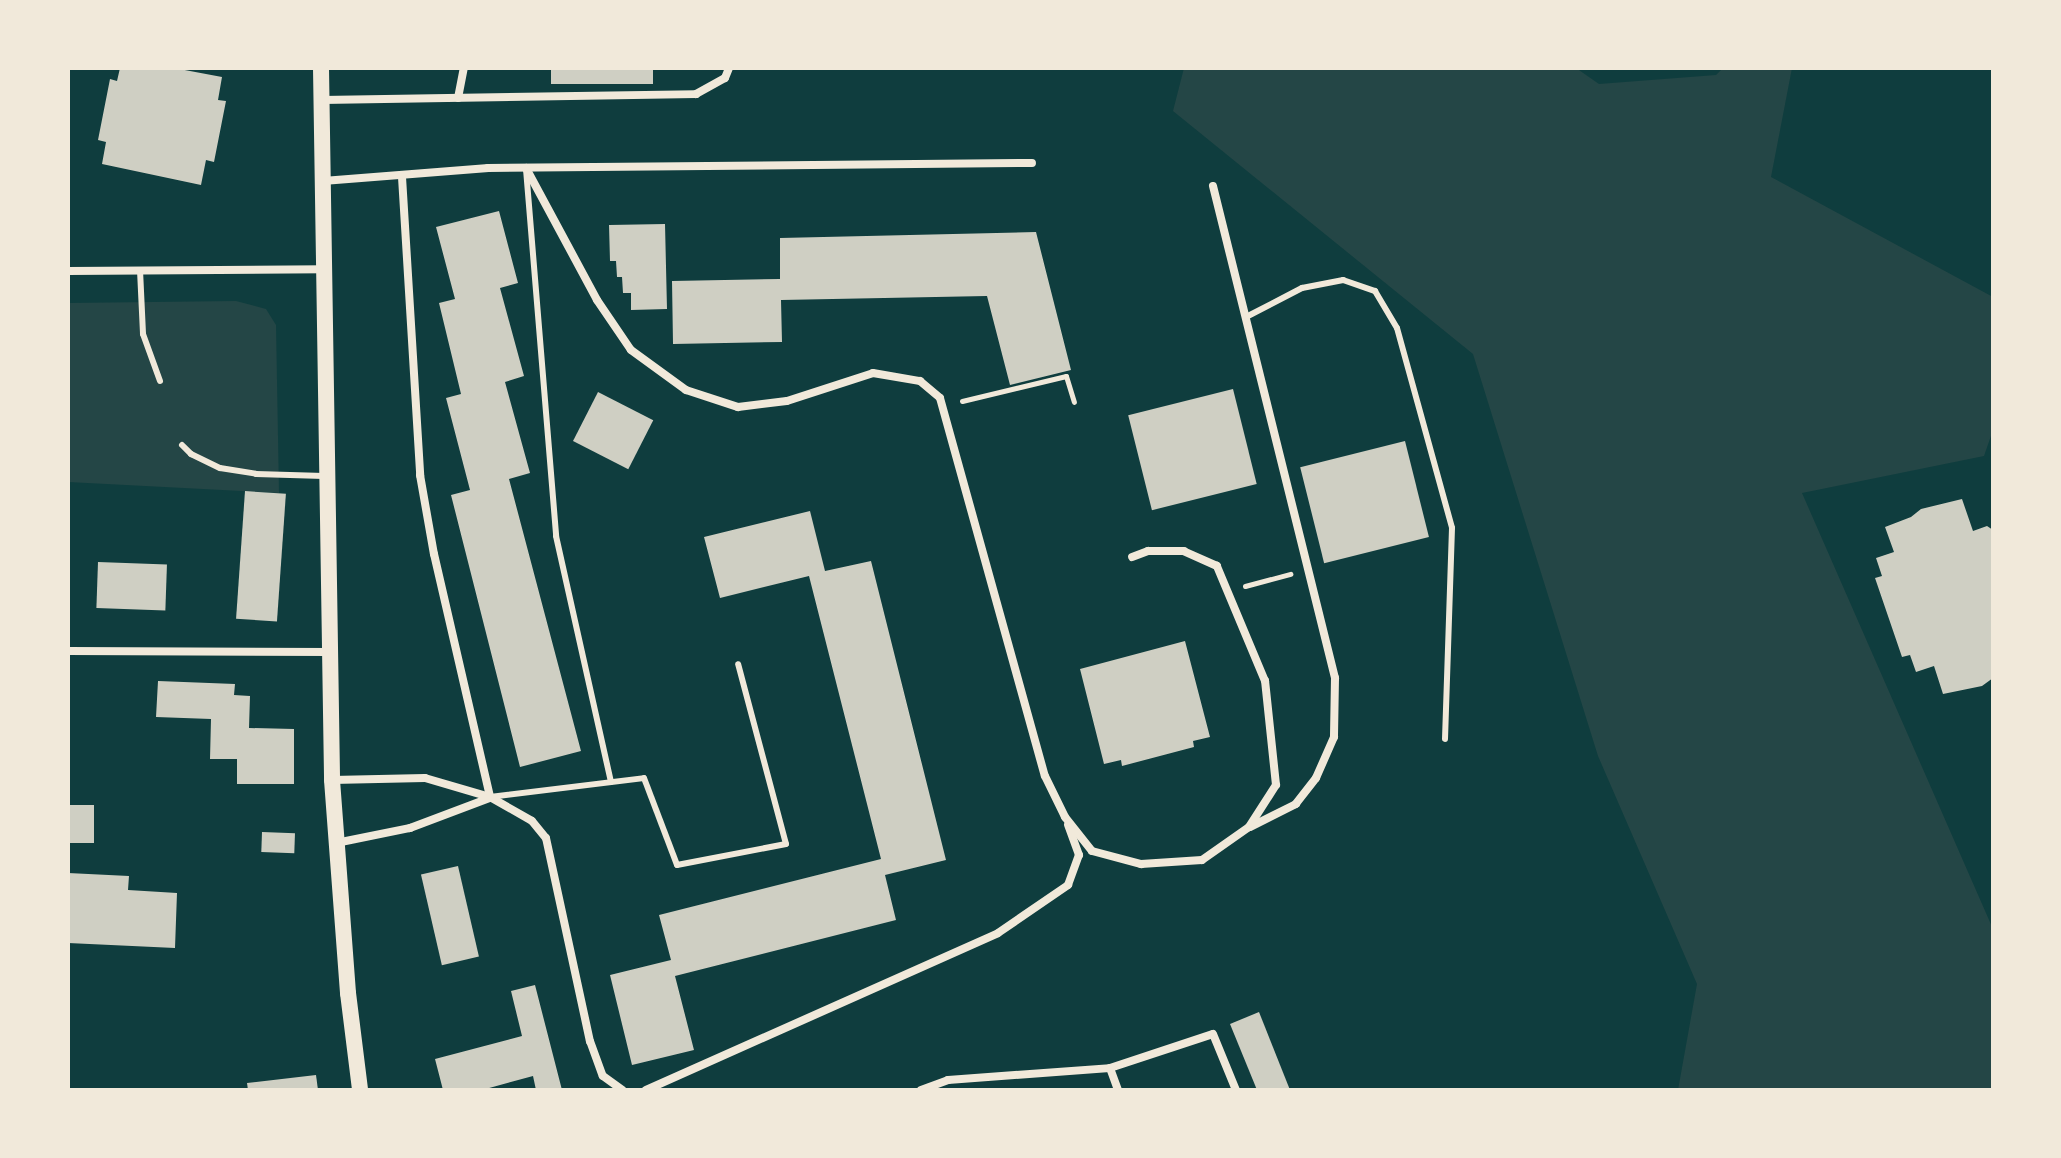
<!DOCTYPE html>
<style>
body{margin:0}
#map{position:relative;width:2061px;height:1158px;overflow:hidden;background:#0f3d3e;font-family:Signika,sans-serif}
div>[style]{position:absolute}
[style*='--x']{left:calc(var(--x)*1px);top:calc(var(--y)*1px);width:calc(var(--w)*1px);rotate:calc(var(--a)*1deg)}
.green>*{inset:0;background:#244646}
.building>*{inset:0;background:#cfcfc3;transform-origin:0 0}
.path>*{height:5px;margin:-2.5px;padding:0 2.5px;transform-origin:2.5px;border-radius:2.5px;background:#f1e9da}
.service>*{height:6px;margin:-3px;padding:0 3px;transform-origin:3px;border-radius:3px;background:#f1e9da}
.minor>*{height:8px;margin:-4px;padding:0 4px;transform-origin:4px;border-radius:4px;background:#f1e9da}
.secondary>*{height:16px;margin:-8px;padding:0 8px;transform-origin:8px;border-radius:8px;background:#f1e9da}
span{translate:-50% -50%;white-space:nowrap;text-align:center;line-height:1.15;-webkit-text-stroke:6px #f1e9da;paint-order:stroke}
.frame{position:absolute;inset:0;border:70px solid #f1e9da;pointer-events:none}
</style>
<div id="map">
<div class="green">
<div style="clip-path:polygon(1184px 68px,1576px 68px,1599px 84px,1716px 75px,1723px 68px,1792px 68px,1771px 177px,1993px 297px,1993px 430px,1984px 456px,1802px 493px,1993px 929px,1993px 1090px,1678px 1090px,1697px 984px,1598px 756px,1473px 354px,1173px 111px)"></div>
<div style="clip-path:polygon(236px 301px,266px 309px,276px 325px,279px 493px,68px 482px,68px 303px)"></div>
</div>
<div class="building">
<div style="clip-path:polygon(120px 68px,174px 68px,222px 77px,218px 100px,226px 101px,214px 162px,206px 160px,201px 185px,102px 164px,106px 142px,98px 140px,110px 79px,117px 81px)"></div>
<div style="left:551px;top:68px;width:102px;height:16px"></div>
<div style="clip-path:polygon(499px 211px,518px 283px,500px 288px,524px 376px,505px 382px,530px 473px,509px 479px,581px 751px,520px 767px,451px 495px,470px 490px,446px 398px,461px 394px,439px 303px,455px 299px,436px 227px)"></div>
<div style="clip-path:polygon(665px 224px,667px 309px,631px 310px,631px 293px,623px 293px,622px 277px,617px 277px,616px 261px,610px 261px,609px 225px)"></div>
<div style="clip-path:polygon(1036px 232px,1071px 370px,1010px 385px,987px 296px,781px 300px,782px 342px,673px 344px,672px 281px,780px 279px,780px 238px)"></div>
<div style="left:1233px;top:389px;width:98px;height:108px;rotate:76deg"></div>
<div style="left:598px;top:392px;width:62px;height:55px;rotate:27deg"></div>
<div style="left:1405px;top:441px;width:99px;height:108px;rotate:76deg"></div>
<div style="left:245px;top:491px;width:41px;height:128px;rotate:4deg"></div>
<div style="clip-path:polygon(1962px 499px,1973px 531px,1987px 526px,1993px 530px,1993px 678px,1982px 686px,1943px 694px,1934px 666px,1916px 672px,1910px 655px,1902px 657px,1875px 578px,1882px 576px,1876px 558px,1894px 552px,1885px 527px,1911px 517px,1921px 509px)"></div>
<div style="clip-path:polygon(810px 511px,825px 571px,871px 561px,946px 860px,885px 875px,896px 920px,675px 976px,694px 1050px,632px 1065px,610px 975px,671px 960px,659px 915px,881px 859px,809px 576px,720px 598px,704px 537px)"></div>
<div style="left:98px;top:562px;width:69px;height:46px;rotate:2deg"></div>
<div style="clip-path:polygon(1185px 641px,1210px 737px,1193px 741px,1194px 747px,1122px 766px,1121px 760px,1104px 764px,1080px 669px)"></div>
<div style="clip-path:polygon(158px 681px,235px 684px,234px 695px,250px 696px,249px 728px,294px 729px,294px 784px,237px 784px,237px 759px,210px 759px,211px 719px,156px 717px)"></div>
<div style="left:68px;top:805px;width:26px;height:38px"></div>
<div style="left:262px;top:832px;width:33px;height:20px;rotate:2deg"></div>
<div style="left:458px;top:866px;width:93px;height:38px;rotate:77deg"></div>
<div style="clip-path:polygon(68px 873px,129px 876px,128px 890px,177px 893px,175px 948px,68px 943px)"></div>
<div style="clip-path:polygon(535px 985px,562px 1090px,536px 1090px,533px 1076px,482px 1090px,443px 1090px,435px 1059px,522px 1036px,511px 991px)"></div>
<div style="clip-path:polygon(1259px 1012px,1290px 1090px,1257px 1090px,1230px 1024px)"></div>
<div style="clip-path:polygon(316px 1075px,318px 1090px,248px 1090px,247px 1083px)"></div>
</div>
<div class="path">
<div style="--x:962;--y:401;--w:107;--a:-13.5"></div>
<div style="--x:1066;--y:376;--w:27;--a:73"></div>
<div style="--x:1245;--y:586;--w:47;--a:-14.9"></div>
</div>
<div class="service">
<div style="--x:526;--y:169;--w:368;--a:85.3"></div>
<div style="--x:556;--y:536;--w:252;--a:77.4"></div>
<div style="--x:140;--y:270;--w:64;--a:87.3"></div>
<div style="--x:143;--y:334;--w:50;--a:70.1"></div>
<div style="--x:1246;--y:317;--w:63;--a:-27.4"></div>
<div style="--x:1302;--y:288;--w:42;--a:-11"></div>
<div style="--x:1343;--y:280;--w:34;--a:19"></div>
<div style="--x:1375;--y:291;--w:43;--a:59.3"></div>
<div style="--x:1397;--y:328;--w:207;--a:74.6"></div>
<div style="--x:1452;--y:528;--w:211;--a:91.9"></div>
<div style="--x:182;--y:445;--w:13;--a:45"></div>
<div style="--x:191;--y:454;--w:32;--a:26"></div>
<div style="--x:220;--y:468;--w:36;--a:9"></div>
<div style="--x:256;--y:474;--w:68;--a:1.7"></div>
<div style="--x:490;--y:797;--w:155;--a:-7"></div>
<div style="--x:644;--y:778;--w:93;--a:69.2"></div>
<div style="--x:677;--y:865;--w:111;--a:-10.9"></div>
<div style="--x:786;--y:844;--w:186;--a:-104.9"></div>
</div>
<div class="minor">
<div style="--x:458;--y:98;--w:31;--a:-79"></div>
<div style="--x:322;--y:100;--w:374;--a:-0.9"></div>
<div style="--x:696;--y:94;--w:33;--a:-29"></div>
<div style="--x:725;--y:78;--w:11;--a:-68"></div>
<div style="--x:526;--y:168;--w:150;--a:61.7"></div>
<div style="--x:597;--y:300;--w:60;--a:55.8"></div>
<div style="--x:631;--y:350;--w:68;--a:36"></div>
<div style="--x:686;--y:390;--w:55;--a:18.1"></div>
<div style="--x:738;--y:407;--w:49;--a:-7"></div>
<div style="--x:787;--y:401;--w:90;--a:-18"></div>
<div style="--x:873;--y:373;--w:48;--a:9.7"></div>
<div style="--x:920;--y:381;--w:26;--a:40"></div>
<div style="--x:940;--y:398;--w:392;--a:74.5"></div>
<div style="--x:1045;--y:776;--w:46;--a:64"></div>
<div style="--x:1065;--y:817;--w:43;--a:51.5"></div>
<div style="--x:1092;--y:851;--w:51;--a:14.9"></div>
<div style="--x:1141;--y:864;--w:61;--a:-3.8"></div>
<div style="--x:1202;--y:860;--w:57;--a:-35.1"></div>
<div style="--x:1249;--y:827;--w:50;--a:-57.3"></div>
<div style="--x:1276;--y:785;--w:105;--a:-96"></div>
<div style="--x:1265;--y:681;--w:125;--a:-112.7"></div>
<div style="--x:1217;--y:566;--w:36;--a:-156"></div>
<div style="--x:1184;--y:551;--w:36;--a:180"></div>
<div style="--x:1148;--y:551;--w:17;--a:159"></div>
<div style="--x:402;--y:177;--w:299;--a:86.5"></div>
<div style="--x:420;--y:475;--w:80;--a:80"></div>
<div style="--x:434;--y:554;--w:249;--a:77"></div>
<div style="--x:323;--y:181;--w:166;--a:-4.5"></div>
<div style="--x:488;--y:168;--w:544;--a:-0.53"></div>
<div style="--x:1213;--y:186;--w:507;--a:76.07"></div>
<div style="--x:1335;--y:678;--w:59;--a:91"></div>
<div style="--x:1334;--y:737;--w:45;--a:113.7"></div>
<div style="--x:1316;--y:778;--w:33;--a:128"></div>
<div style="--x:1296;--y:804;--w:51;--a:153.4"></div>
<div style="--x:68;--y:271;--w:256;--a:-0.4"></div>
<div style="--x:68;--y:651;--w:263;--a:0.2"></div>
<div style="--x:332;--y:780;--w:93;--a:-1.2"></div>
<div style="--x:425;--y:778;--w:68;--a:16.3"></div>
<div style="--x:490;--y:797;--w:48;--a:29.7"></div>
<div style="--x:532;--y:821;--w:22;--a:51"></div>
<div style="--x:546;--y:838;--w:208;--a:77.8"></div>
<div style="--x:590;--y:1041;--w:37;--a:70"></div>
<div style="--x:603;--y:1076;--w:24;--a:36"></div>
<div style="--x:336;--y:843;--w:76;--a:-11.5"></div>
<div style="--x:410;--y:828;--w:85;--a:-20.6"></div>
<div style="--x:1110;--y:1068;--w:23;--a:70"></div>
<div style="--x:646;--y:1090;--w:385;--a:-24"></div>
<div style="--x:998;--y:933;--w:85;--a:-34.4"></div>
<div style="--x:1068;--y:885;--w:32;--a:-70"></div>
<div style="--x:1079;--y:855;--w:32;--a:-110"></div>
<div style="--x:921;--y:1090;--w:29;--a:-20"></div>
<div style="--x:948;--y:1080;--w:162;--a:-4.2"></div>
<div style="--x:1110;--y:1068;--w:108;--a:-18.3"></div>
<div style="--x:1213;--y:1034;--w:61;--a:67.7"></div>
</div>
<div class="secondary">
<div style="--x:321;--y:68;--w:712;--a:89.11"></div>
<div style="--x:332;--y:780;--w:214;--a:85.7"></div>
<div style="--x:348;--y:993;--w:98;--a:82.9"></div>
</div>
<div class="frame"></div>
</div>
